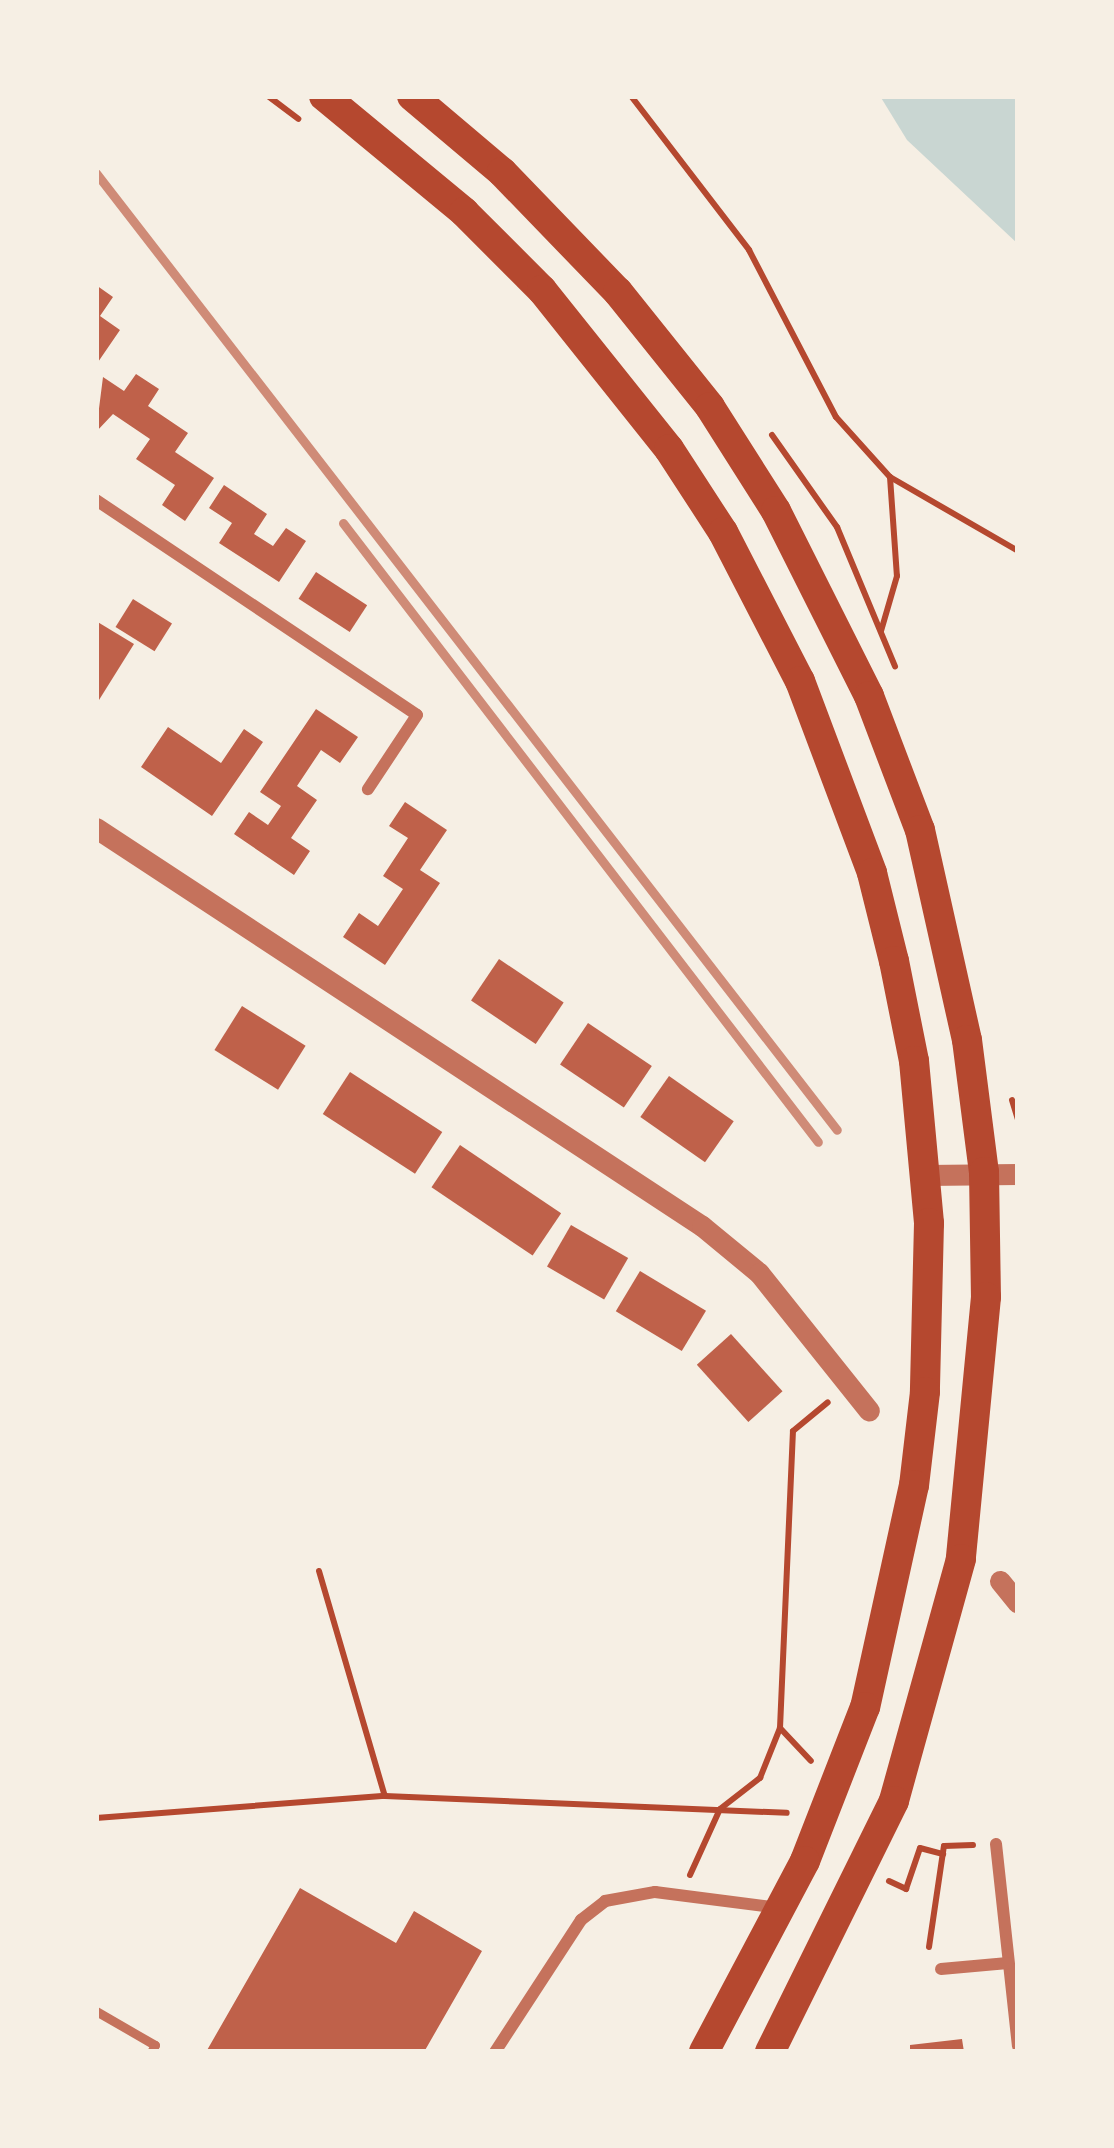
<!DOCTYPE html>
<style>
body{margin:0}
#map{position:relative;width:1114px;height:2148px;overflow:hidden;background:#f6efe4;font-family:"Exo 2",sans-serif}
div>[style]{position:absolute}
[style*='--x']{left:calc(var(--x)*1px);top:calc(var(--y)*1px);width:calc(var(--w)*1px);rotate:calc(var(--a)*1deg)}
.water>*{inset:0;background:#c9d6d2}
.building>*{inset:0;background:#bf614a;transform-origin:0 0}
.path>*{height:6px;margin:-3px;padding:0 3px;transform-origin:3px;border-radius:3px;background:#b5482f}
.service>*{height:9px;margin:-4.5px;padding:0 4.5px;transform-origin:4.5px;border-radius:4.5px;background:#c5725c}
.minor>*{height:12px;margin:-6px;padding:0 6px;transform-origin:6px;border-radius:6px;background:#c5725c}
.tertiary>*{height:21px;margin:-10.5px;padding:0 10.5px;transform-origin:10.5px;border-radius:10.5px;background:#c5725c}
.primary>*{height:30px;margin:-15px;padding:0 15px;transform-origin:15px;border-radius:15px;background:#b5482f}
.rail>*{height:9px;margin:-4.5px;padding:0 4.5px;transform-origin:4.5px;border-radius:4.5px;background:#cf8b77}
span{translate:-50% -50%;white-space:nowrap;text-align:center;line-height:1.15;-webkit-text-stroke:12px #f6efe4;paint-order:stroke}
.frame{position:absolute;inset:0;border:99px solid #f6efe4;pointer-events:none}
</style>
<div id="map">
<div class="water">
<div style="clip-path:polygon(880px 96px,1018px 96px,1018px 244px,907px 140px)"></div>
</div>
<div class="building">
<div style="clip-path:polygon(96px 285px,113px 297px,100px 316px,120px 330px,96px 365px)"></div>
<div style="clip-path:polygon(136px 374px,159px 389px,148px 406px,188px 433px,175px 452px,214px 478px,185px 521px,162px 505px,175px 485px,136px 459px,150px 439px,113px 414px,96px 432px,103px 377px,124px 391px)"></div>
<div style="clip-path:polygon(224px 485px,267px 514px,254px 534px,273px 546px,286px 528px,306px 541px,279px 582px,219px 543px,232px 523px,209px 508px)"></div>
<div style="left:316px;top:572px;width:61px;height:32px;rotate:33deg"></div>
<div style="left:133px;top:599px;width:46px;height:33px;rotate:32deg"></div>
<div style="clip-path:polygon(96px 621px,134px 644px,99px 700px,96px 697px)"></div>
<div style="clip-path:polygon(316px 709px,358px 737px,340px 763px,321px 750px,297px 786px,317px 800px,291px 838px,310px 851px,294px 875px,234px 834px,249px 812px,268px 825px,281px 806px,260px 792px)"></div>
<div style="clip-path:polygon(168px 727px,221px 763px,244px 729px,263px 742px,212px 816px,141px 767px)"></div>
<div style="clip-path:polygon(405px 802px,447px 830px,420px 870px,440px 883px,385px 965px,343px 937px,359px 913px,378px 926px,403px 889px,383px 876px,408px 838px,389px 826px)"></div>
<div style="left:499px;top:959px;width:78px;height:50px;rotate:34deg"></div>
<div style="left:242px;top:1006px;width:75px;height:52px;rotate:32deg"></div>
<div style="left:588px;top:1023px;width:77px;height:50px;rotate:34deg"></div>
<div style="left:350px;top:1072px;width:110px;height:50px;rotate:33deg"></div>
<div style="left:669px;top:1076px;width:79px;height:50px;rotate:35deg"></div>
<div style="left:460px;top:1145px;width:122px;height:51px;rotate:34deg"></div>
<div style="left:571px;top:1225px;width:66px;height:48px;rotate:30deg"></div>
<div style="left:640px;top:1271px;width:77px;height:47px;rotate:31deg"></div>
<div style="left:731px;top:1334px;width:77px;height:46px;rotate:48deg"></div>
<div style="clip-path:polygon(300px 1888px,396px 1943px,414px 1911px,482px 1951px,424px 2052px,206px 2052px)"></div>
<div style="clip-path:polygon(962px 2039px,964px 2052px,910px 2052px,910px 2045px)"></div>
</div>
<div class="path">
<div style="--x:268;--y:96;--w:38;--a:37"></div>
<div style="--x:631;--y:96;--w:194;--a:52.5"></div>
<div style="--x:749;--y:250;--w:188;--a:62.5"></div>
<div style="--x:836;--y:417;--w:81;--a:48"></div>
<div style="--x:890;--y:477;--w:99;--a:86"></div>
<div style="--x:897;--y:576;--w:57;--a:106.2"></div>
<div style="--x:772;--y:435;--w:113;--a:54.8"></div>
<div style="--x:837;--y:527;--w:151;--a:67.4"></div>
<div style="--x:890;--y:477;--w:148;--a:30"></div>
<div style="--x:1012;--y:1100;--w:21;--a:73"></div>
<div style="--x:319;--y:1571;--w:234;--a:73.7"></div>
<div style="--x:780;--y:1728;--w:45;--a:46.8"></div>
<div style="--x:1018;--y:1745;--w:71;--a:90"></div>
<div style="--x:96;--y:1818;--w:290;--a:-4.4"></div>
<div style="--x:385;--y:1796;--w:402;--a:2.4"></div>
<div style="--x:690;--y:1875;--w:72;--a:-65.6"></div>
<div style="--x:720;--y:1809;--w:51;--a:-37.8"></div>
<div style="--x:760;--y:1778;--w:54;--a:-68.2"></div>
<div style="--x:780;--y:1728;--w:297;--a:-87.5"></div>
<div style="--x:793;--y:1431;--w:45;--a:-39.6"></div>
<div style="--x:889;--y:1881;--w:19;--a:25"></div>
<div style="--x:906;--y:1889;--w:43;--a:-71.1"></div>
<div style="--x:920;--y:1848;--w:24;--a:15"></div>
<div style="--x:929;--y:1947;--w:102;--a:-81.6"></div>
<div style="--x:944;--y:1846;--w:29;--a:-2"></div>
</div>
<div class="service">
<div style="--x:96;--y:2011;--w:68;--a:30"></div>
<div style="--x:155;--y:2045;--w:8;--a:120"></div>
</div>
<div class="minor">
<div style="--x:96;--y:500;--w:386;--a:33.8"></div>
<div style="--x:417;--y:715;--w:89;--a:123.5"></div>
<div style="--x:996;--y:1844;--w:203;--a:83.8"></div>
<div style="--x:941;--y:1969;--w:67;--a:-5.1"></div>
<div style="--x:495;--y:2052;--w:158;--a:-56.9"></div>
<div style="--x:581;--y:1920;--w:31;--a:-38"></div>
<div style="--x:605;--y:1901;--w:51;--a:-10.2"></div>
<div style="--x:655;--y:1892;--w:126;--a:7.3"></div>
</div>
<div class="tertiary">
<div style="--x:96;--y:828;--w:725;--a:33.3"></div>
<div style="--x:702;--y:1226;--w:74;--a:39.5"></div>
<div style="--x:759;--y:1273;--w:176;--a:51.4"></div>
<div style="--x:926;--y:1175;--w:92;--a:-0.6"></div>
<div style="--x:1000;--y:1581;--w:28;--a:51"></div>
</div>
<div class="primary">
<div style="--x:324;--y:96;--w:182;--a:39.6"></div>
<div style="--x:464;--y:212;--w:110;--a:45"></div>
<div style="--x:542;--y:290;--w:203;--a:51.4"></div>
<div style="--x:669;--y:449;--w:99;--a:57"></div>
<div style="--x:723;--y:532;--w:168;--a:62.7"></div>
<div style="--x:800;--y:681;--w:205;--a:69.4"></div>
<div style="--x:872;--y:873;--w:91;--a:76"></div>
<div style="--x:894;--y:961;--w:102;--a:78.7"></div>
<div style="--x:914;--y:1061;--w:163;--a:84.7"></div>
<div style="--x:929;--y:1223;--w:169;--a:91.4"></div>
<div style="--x:925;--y:1392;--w:94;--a:96.7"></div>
<div style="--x:914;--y:1485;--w:227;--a:102.4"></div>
<div style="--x:865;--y:1707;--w:165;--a:111.3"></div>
<div style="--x:805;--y:1861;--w:216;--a:117.9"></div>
<div style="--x:412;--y:96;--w:118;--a:40.2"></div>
<div style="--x:502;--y:172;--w:167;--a:46"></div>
<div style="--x:618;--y:292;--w:147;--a:51.3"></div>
<div style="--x:710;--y:407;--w:123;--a:57.6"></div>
<div style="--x:776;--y:511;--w:207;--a:63.3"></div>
<div style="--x:869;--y:696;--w:143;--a:69.2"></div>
<div style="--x:920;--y:830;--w:215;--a:77.4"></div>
<div style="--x:967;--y:1040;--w:133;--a:82.7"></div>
<div style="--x:984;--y:1172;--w:125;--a:89.1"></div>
<div style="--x:986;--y:1297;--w:263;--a:95.5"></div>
<div style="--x:961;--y:1559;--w:251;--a:105.5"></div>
<div style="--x:894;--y:1801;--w:280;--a:116.3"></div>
</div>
<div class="rail">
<div style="--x:96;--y:173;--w:1210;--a:52.25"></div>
<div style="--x:343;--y:523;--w:780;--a:52.5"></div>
</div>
<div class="frame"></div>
</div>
